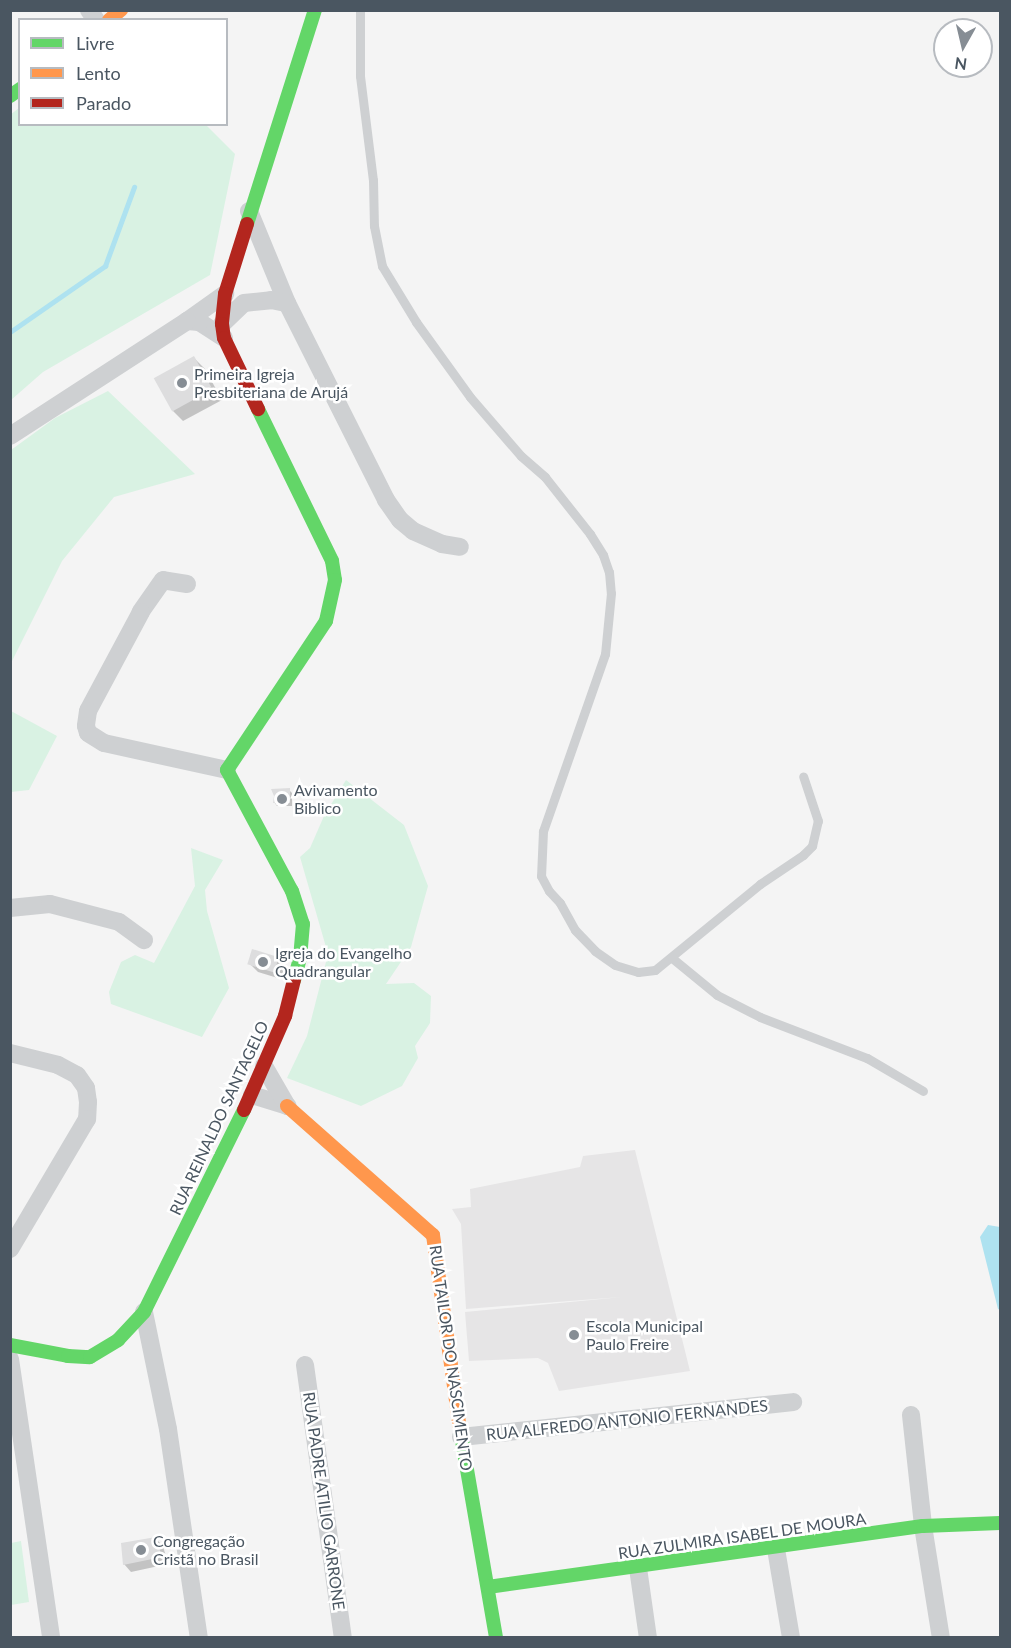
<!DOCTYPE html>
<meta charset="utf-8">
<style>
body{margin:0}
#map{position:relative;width:1011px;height:1648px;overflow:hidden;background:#f4f4f4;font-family:Lato,sans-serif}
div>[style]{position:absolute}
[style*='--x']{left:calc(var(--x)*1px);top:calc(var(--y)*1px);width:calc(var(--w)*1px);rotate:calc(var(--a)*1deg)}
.education>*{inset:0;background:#e6e5e6}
.green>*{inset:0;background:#d9f2e3}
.water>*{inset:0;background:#aee2f0}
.shadow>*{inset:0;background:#0003}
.stream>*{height:4.5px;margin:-2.25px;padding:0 2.25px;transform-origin:2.25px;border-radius:2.25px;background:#aee2f0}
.building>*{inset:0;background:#ddddde;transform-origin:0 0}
.lane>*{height:9px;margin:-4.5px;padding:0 4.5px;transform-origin:4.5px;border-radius:4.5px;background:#ced0d2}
.street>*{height:18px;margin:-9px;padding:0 9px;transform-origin:9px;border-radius:9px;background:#ced0d2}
.fast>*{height:14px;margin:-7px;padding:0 7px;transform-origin:7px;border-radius:7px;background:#63d668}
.slow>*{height:14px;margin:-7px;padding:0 7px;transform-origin:7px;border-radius:7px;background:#ff974d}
.jam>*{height:14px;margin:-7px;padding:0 7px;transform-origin:7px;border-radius:7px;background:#b3261e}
.dots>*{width:16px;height:16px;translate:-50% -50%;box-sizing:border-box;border:3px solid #fff;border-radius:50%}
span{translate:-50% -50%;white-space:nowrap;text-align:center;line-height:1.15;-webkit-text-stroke:5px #fff;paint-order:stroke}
.poi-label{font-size:16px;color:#4a5661}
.left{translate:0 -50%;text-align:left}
.street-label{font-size:16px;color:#4a5661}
.frame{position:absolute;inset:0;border:12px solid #4a5661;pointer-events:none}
.legend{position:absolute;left:18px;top:18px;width:210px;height:108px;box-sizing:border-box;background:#fff;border:2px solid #b7bbc0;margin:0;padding:8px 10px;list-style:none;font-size:18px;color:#4a5661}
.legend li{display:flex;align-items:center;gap:12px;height:30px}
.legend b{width:30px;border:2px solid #b7bbc0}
.north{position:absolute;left:933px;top:18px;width:60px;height:60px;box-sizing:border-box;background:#fff;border:2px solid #b7bbc0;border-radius:50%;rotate:188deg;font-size:16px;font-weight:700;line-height:24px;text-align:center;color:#4a5661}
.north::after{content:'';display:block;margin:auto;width:21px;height:27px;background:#868d94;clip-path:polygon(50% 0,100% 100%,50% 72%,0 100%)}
</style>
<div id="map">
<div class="education">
<div style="clip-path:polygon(635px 1150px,690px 1371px,559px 1391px,548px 1363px,538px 1358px,469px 1361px,465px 1312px,622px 1297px,466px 1309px,461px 1224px,452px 1209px,471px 1207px,470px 1189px,580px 1167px,583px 1156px)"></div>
</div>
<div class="green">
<div style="clip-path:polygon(19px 108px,20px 124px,206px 125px,235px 154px,210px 275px,43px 372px,11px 400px,10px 115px)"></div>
<div style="clip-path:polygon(108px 391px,195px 474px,114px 497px,62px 561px,11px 663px,11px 450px,55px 418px)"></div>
<div style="clip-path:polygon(11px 711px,57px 736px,29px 790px,11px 792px)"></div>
<div style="clip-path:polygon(346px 780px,404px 825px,428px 886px,411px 947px,386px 984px,414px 983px,431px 996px,430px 1023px,415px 1046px,418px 1058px,402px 1086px,361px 1106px,287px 1078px,307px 1036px,328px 954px,300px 857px,310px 848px,324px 816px)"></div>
<div style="clip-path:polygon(191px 848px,223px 860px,205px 890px,207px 911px,229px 988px,202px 1037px,111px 1004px,109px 992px,121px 962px,135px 955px,154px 963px,195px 886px)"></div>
<div style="clip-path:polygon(21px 1541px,29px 1602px,11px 1605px,11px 1543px)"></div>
</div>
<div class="water">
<div style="clip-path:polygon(988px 1225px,1000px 1227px,1000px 1310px,998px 1309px,980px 1237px)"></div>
</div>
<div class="shadow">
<div style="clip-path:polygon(194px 358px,205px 369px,222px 400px,183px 421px,172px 410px)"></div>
<div style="clip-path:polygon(289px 790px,292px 793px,292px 806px,277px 806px,274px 802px)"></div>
<div style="clip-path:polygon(278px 958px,285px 965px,281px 979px,258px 972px,251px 965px)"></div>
<div style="clip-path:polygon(156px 1539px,163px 1546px,168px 1564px,131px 1572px,124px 1564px)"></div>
</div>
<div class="stream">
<div style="--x:10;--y:332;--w:116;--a:-34.8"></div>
<div style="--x:105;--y:266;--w:84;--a:-69.8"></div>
</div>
<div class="building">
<div style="left:194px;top:356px;width:38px;height:46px;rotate:61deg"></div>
<div style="clip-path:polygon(290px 788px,290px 803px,273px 803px,274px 796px,271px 789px)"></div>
<div style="left:252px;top:949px;width:28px;height:16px;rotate:17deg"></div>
<div style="clip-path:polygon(156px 1537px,162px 1557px,123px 1565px,121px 1543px)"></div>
</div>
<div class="lane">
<div style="--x:360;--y:10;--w:66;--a:90"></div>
<div style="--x:360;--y:76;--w:105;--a:82.9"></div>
<div style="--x:373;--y:180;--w:46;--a:88.8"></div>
<div style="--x:374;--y:226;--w:41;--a:78.7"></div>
<div style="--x:382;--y:266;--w:66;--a:58.7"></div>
<div style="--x:416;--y:322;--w:92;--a:54.2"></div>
<div style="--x:470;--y:397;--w:78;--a:49.2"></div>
<div style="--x:521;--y:456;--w:32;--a:41"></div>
<div style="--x:545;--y:477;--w:73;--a:51.7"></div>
<div style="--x:590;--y:534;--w:25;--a:58"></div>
<div style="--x:603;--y:555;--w:18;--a:71"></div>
<div style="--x:609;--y:572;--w:21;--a:85"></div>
<div style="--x:611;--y:593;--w:61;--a:95.6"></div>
<div style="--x:605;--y:654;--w:188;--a:109.3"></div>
<div style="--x:543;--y:831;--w:45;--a:92.5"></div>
<div style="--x:541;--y:876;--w:17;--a:62"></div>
<div style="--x:549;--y:891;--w:16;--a:47"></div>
<div style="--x:560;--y:903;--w:31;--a:61"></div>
<div style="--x:575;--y:930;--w:29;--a:46"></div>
<div style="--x:595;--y:951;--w:24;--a:35"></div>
<div style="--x:615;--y:965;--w:24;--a:17"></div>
<div style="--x:638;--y:972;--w:17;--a:-7"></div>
<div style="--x:655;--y:970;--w:136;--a:-39.3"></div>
<div style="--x:760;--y:884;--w:52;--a:-34"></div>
<div style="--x:803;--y:855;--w:13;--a:-45"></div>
<div style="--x:812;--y:846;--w:26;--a:-77"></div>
<div style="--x:818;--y:821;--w:47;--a:-108.4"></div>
<div style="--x:672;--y:958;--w:58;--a:39.4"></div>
<div style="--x:717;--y:995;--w:48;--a:27.1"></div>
<div style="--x:760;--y:1017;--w:115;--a:21"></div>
<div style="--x:867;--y:1058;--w:65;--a:30.5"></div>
</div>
<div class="street">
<div style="--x:89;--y:10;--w:12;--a:55"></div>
<div style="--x:249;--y:211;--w:100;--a:67.6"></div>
<div style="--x:287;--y:303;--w:220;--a:63.3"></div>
<div style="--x:386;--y:500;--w:24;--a:55"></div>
<div style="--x:400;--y:520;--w:17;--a:40"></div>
<div style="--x:413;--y:531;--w:32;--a:24"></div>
<div style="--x:442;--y:544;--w:18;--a:9"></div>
<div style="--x:222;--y:324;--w:30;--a:-44"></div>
<div style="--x:244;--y:303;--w:27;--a:-6"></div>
<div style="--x:271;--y:300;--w:16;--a:11"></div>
<div style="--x:224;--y:338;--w:30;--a:-147"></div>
<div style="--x:199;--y:322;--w:12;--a:-175"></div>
<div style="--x:187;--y:321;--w:47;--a:-35.4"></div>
<div style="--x:10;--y:436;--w:211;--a:-33"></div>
<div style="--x:187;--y:584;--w:24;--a:-171"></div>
<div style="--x:163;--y:580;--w:39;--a:125"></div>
<div style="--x:141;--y:612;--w:112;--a:118.2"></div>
<div style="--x:88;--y:711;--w:15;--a:98"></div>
<div style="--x:86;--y:726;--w:7;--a:74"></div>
<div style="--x:88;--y:733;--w:19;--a:32"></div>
<div style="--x:104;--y:743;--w:126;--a:12.4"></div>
<div style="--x:10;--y:908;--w:40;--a:-5.7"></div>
<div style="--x:50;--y:904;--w:71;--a:14.6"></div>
<div style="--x:119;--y:922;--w:31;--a:36"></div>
<div style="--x:10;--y:1053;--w:49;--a:14"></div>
<div style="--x:58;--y:1065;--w:21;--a:28"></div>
<div style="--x:77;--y:1075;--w:16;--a:55"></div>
<div style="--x:86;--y:1088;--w:14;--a:82"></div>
<div style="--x:88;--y:1102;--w:17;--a:93"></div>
<div style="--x:87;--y:1119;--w:151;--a:120.6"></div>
<div style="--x:252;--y:1095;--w:37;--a:17"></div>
<div style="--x:287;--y:1106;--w:46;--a:-119.9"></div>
<div style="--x:144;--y:1312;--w:119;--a:78.4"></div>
<div style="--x:168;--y:1429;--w:211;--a:81.6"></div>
<div style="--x:10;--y:1359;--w:282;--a:81.6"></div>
<div style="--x:305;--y:1365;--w:276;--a:82.1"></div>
<div style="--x:911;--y:1415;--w:112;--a:83.8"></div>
<div style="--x:923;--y:1526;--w:113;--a:80.9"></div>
<div style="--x:461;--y:1437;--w:334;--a:-6"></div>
<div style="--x:776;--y:1549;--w:90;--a:80.4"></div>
<div style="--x:638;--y:1568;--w:71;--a:81.9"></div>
</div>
<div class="fast">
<div style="--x:10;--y:96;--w:12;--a:-35"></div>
<div style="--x:247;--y:224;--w:225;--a:-72.4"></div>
<div style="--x:258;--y:409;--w:169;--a:64"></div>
<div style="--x:332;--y:561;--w:19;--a:81"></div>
<div style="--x:335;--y:580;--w:42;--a:102.4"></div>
<div style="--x:326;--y:621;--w:179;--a:123.6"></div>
<div style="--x:227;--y:770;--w:137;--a:61.8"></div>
<div style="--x:292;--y:891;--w:35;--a:72"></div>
<div style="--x:303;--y:924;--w:34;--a:95"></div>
<div style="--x:300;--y:958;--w:23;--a:105"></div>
<div style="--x:10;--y:1345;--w:59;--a:10.7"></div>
<div style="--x:68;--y:1356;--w:22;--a:3"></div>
<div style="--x:90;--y:1357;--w:33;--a:-31"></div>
<div style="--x:118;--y:1340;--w:38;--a:-47"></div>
<div style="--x:144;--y:1312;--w:225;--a:-63.7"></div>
<div style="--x:460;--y:1429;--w:212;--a:80.2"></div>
<div style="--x:488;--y:1587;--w:439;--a:-8"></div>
<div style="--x:923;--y:1526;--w:77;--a:-2.2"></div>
</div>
<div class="slow">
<div style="--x:109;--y:20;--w:16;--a:-40"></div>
<div style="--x:287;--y:1106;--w:195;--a:41.5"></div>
<div style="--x:433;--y:1235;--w:196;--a:82.1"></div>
</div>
<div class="jam">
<div style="--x:247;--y:224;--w:73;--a:107.4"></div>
<div style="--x:225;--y:294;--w:30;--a:96"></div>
<div style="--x:222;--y:324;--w:14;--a:82"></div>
<div style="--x:224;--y:338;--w:79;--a:64.4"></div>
<div style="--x:244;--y:1110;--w:103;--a:-66.4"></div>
<div style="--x:285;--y:1016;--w:37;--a:-76"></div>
</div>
<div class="dots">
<div style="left:182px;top:383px;background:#868d94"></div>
<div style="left:282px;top:799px;background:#868d94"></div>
<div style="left:263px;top:962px;background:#868d94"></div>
<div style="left:574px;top:1335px;background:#868d94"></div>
<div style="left:141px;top:1550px;background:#868d94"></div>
</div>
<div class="poi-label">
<span class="left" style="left:194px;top:383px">Primeira Igreja<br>Presbiteriana de Arujá</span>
<span class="left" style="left:294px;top:799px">Avivamento<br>Biblico</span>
<span class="left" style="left:275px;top:962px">Igreja do Evangelho<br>Quadrangular</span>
<span class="left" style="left:586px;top:1335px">Escola Municipal<br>Paulo Freire</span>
<span class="left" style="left:153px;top:1550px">Congregação<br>Cristã no Brasil</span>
</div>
<div class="street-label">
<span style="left:219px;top:1118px;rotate:-65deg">RUA REINALDO SANTAGELO</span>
<span style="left:451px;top:1358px;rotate:82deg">RUA TAILOR DO NASCIMENTO</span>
<span style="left:627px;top:1420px;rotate:-6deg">RUA ALFREDO ANTONIO FERNANDES</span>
<span style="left:324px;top:1501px;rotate:82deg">RUA PADRE ATILIO GARRONE</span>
<span style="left:742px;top:1536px;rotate:-8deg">RUA ZULMIRA ISABEL DE MOURA</span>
</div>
<div class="frame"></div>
<ul class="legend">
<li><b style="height:8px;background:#63d668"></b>Livre</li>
<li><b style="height:8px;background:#ff974d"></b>Lento</li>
<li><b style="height:8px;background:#b3261e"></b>Parado</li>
</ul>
<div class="north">N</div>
</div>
